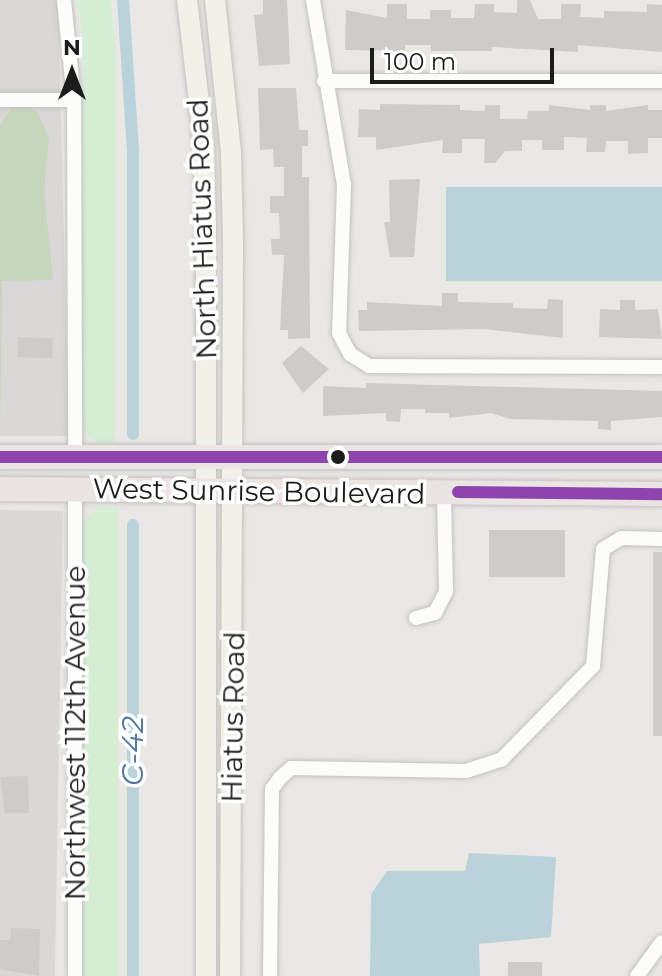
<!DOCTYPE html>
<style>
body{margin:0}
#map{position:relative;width:662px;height:976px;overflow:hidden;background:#eae8e4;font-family:Montserrat,sans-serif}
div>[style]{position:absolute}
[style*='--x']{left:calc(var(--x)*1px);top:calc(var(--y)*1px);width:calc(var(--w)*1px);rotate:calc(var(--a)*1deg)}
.residential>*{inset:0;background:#d9d8d6;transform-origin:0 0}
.forest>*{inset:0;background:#c5d6bb}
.park>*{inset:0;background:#d4efd4}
.water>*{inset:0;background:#bad3da;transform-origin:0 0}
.canal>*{height:12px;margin:-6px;padding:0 6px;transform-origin:6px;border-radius:6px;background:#bad3da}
.building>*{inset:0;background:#ceccc9;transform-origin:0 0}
.roads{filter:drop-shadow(0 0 2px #c3c2c0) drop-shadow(0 0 2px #c3c2c0)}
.minor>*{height:14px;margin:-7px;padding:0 7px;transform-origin:7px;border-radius:7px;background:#fcfcfb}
.secondary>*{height:20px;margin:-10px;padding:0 10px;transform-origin:10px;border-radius:10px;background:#f1f1e9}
.trunk>*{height:24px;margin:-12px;padding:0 12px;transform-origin:12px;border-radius:12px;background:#eae5e2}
.bus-1>*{height:12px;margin:-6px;padding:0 6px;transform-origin:6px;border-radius:6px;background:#8e44ad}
.dots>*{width:22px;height:22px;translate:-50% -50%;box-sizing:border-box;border:4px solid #fff;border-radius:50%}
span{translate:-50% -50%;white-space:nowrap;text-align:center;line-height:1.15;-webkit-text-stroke:7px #fff;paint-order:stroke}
.street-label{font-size:28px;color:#1c1c1c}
.water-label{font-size:30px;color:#5177a2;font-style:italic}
.north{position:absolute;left:32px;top:32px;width:80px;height:80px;-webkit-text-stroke:6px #fff;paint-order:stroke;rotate:0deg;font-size:22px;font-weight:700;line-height:32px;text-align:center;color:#1c1c1c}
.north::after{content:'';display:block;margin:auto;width:28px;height:36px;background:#1c1c1c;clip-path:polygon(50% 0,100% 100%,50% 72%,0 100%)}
.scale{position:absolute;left:370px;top:48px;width:184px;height:36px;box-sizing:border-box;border:4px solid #1c1c1c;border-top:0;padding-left:10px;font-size:24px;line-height:28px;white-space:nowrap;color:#1c1c1c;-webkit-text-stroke:6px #fff;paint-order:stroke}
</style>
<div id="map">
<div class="residential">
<div style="clip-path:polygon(0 0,58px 0,69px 436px,0 436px)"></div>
<div style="left:0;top:510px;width:63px;height:466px;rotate:1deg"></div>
</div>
<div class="forest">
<div style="clip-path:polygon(28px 106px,38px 113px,49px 138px,44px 191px,53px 280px,2px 281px,0 434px,0 125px,13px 107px)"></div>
</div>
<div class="park">
<div style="clip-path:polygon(77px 0,110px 0,116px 49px,115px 443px,98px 443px,80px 427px,83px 37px)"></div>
<div style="clip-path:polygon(99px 507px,118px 508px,118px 976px,80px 976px,80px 525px)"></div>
</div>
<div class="water">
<div style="left:662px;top:187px;width:94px;height:216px;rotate:90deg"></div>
<div style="clip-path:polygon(469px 853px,556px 857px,551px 937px,479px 944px,480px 976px,370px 976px,371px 894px,387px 871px,465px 871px)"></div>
</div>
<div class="canal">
<div style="--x:123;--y:0;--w:152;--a:86.2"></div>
<div style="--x:133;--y:152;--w:282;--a:90"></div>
<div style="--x:133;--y:525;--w:451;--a:90"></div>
</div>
<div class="building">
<div style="clip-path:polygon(263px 0,287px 0,290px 64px,259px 66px,254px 15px,263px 14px)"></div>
<div style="clip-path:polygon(517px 0,530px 0,538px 19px,561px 19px,561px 4px,581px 4px,580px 17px,604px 18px,604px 11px,647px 12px,647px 4px,662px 5px,662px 52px,578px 45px,578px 52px,492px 47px,492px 51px,431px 51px,431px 45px,405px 45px,405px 51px,345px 50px,346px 10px,387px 18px,387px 4px,407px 4px,407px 19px,430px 19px,430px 10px,451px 10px,451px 18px,474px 18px,475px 4px,494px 4px,494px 12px,517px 13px)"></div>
<div style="clip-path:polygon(258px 88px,296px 88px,299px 130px,308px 130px,308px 146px,302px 146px,302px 177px,309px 177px,310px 338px,288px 339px,288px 330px,280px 330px,284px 255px,272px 255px,271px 239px,280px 239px,279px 213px,270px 213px,270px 196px,284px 196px,284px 167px,274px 167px,273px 149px,260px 150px)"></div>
<div style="clip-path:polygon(380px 104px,460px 105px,460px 110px,485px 111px,485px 105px,500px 105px,500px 119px,527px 119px,528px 111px,549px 111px,549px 105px,590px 110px,590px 105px,606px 105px,606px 111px,648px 105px,648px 110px,662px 110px,662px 138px,648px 138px,648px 153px,628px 154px,628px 141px,606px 141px,605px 152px,586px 152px,587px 138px,564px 137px,564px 150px,542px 150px,542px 140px,522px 140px,522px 151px,505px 151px,495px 163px,484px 163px,485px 139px,462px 139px,462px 153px,442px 153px,443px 140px,376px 150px,376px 137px,358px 137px,359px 109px,380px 110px)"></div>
<div style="clip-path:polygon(420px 179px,414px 257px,390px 257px,384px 222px,390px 222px,389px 180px)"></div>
<div style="clip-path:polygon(442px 293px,458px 293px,458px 302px,513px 303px,513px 308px,547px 309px,548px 299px,563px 300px,563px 338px,485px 329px,359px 331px,358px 310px,367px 310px,367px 302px,442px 306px)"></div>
<div style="clip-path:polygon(620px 300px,635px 300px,635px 310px,658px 309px,662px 339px,599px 337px,600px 309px,620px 310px)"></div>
<div style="left:18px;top:337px;width:35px;height:20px;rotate:2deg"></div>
<div style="clip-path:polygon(301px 346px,329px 369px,303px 393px,282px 363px)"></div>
<div style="clip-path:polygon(366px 383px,662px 391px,662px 417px,611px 421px,611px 430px,598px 429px,598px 421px,510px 419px,491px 413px,449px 418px,449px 413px,425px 413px,425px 409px,401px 409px,400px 422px,386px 421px,386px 413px,323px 416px,323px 386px,366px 388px)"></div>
<div style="left:489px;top:530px;width:76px;height:47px"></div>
<div style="left:653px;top:552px;width:9px;height:184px"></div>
<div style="clip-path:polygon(28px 776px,29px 813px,5px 813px,0 777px)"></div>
<div style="clip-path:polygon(11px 928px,40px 929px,39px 976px,0 969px,0 940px,10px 940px)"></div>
<div style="left:508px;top:962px;width:34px;height:14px"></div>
</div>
<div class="roads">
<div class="minor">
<div style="--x:64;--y:0;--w:100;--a:84.3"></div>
<div style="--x:74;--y:100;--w:357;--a:89.8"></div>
<div style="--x:313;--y:0;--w:188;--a:80.5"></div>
<div style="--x:344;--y:185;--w:148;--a:91.9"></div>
<div style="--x:339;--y:333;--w:24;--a:62"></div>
<div style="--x:350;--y:354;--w:22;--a:32"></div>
<div style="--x:369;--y:366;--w:293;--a:0.2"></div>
<div style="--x:324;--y:81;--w:338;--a:0"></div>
<div style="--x:0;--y:100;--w:74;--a:0"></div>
<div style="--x:75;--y:489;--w:487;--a:90"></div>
<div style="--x:416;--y:618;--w:20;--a:-15"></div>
<div style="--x:435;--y:613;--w:25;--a:-63"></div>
<div style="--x:446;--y:591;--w:99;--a:-91.2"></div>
<div style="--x:270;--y:976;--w:187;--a:-89.4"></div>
<div style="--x:272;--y:789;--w:14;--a:-54"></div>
<div style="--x:280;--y:778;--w:15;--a:-42"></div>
<div style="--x:291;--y:768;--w:175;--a:1"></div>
<div style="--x:466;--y:771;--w:38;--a:-18"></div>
<div style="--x:502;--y:759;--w:130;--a:-45.6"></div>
<div style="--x:593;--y:666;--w:117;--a:-85.1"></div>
<div style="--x:603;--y:549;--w:21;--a:-31"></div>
<div style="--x:621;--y:538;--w:41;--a:1.4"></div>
<div style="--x:637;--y:976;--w:42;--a:-53.7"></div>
</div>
<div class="secondary">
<div style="--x:187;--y:0;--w:146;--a:83.3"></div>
<div style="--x:204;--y:145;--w:81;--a:88.6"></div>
<div style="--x:206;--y:226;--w:750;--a:90"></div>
<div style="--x:215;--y:0;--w:154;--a:84"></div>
<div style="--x:231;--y:153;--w:89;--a:88.7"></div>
<div style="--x:233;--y:242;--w:734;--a:90.23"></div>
</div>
<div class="trunk">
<div style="--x:0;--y:457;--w:662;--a:0"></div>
<div style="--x:0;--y:489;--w:662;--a:0.43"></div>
</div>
</div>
<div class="bus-1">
<div style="--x:0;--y:457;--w:662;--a:0"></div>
<div style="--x:458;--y:492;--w:204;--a:0.6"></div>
</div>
<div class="dots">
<div style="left:338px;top:457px;background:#1c1c1c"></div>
</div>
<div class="street-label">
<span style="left:202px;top:229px;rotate:-92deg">North Hiatus Road</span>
<span style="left:259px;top:491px;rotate:1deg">West Sunrise Boulevard</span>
<span style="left:233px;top:717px;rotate:-89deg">Hiatus Road</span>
<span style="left:75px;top:733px;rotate:-90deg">Northwest 112th Avenue</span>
</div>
<div class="water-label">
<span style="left:133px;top:751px;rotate:-90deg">C-42</span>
</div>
<div class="north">N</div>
<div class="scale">100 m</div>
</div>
